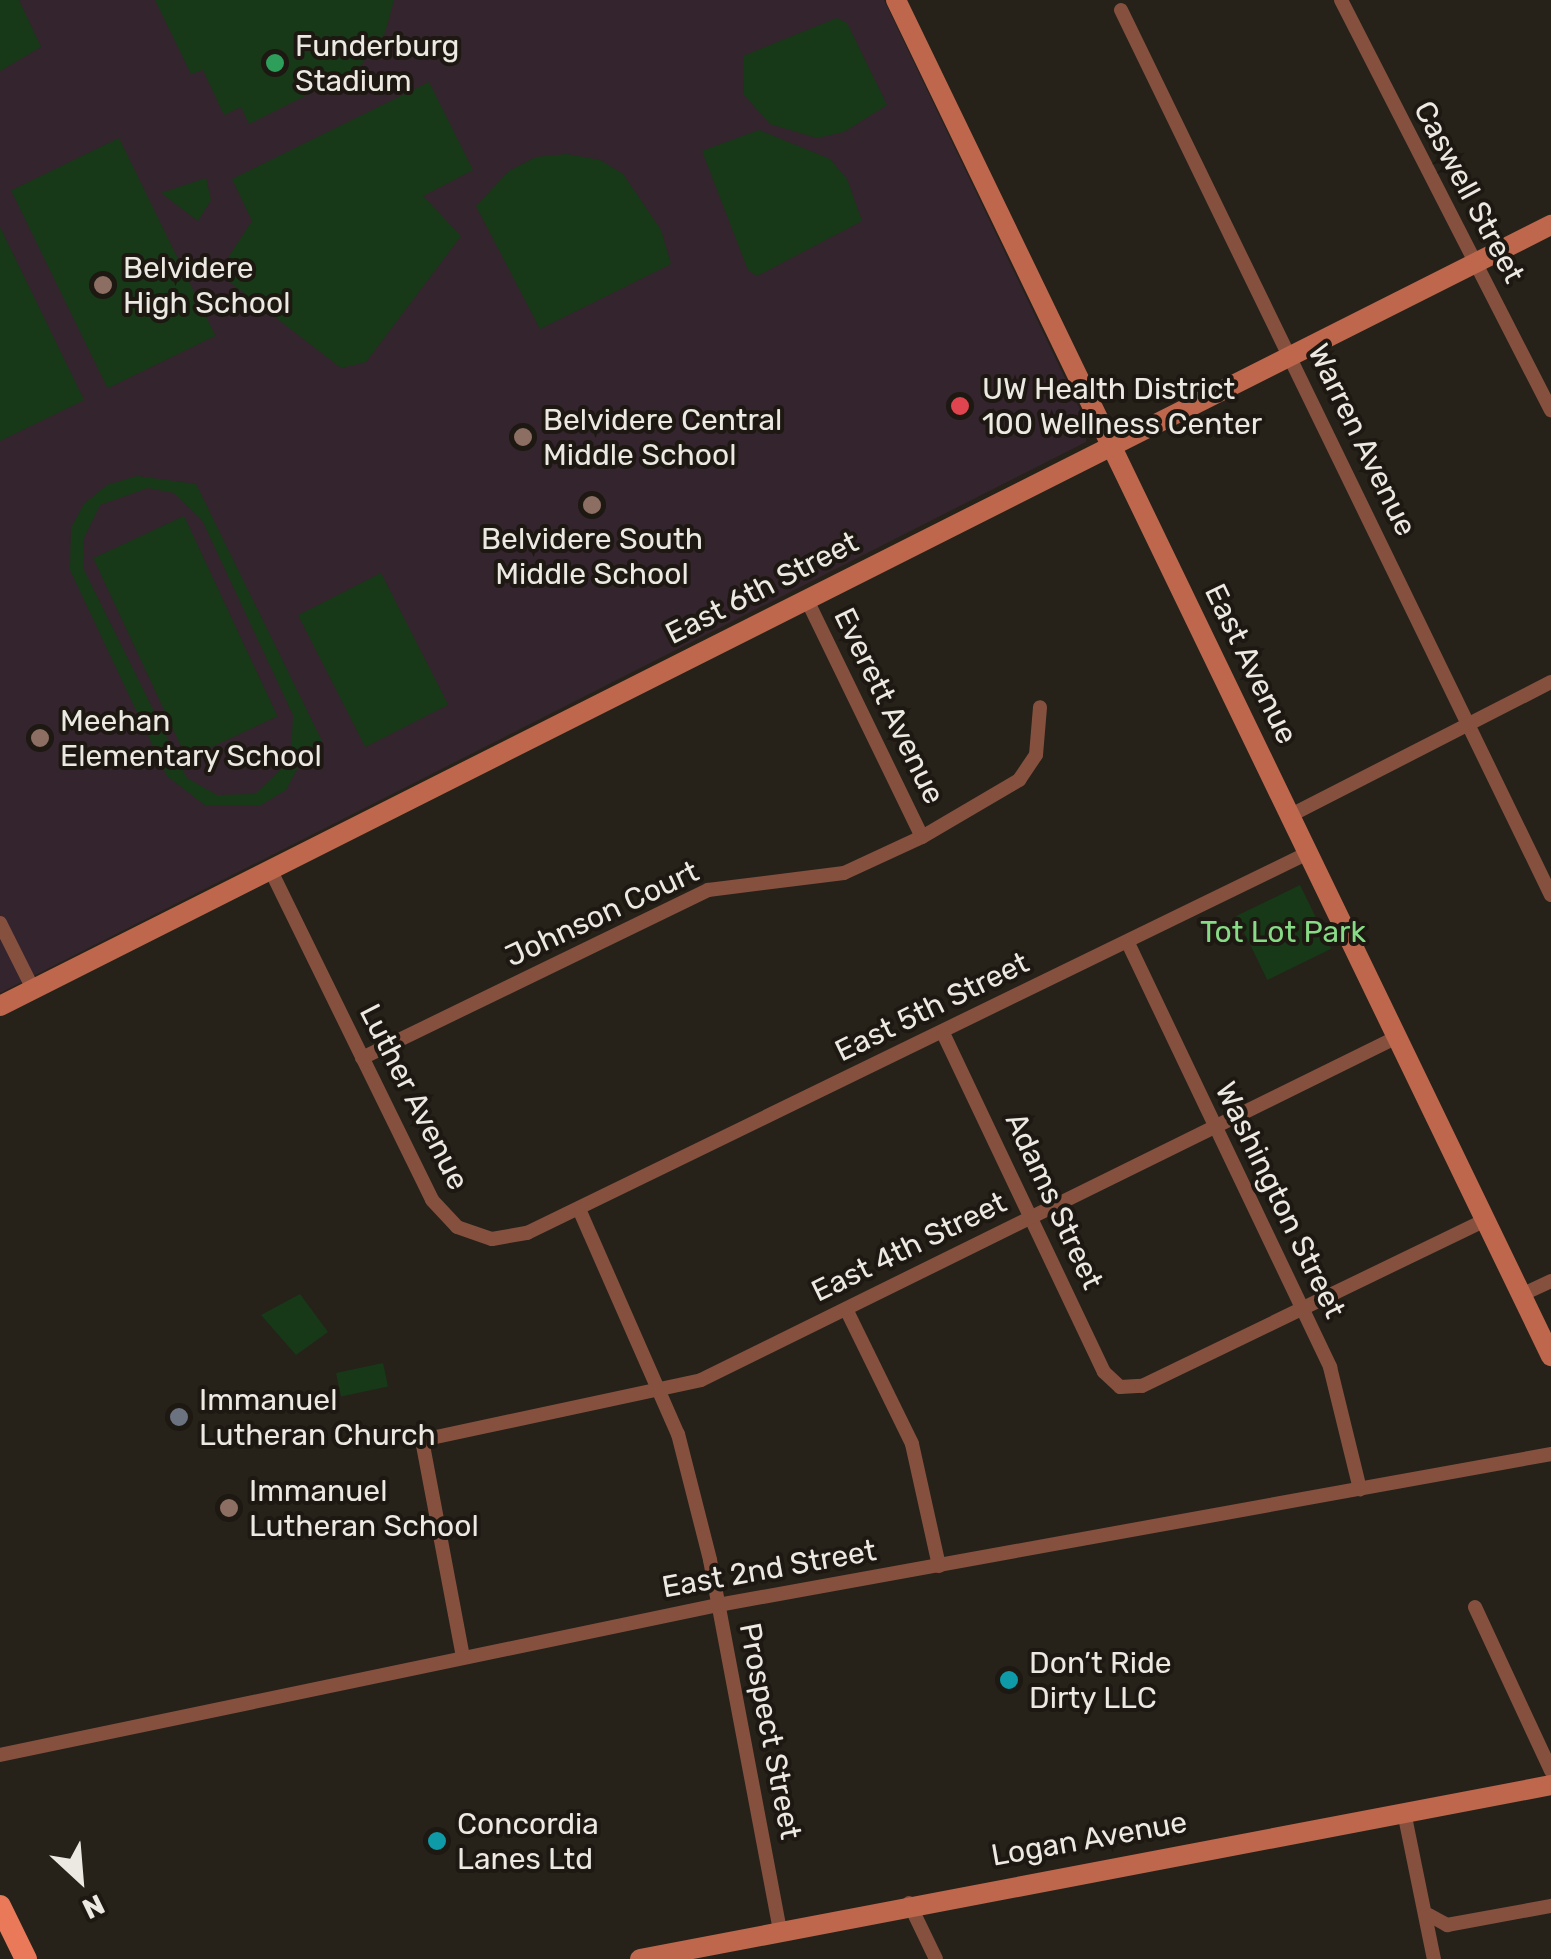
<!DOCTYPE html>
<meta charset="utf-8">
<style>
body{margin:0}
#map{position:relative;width:1551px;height:1959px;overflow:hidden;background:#26221a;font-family:Rubik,sans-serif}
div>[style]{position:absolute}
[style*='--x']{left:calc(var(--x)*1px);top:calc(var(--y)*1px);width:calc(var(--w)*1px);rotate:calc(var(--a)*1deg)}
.education>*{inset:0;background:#34242d}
.green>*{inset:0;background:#173917;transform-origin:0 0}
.street>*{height:14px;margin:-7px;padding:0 7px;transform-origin:7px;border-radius:7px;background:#86503f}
.secondary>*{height:20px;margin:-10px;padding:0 10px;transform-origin:10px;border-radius:10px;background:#be674d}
.primary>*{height:22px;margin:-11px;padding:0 11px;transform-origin:11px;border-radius:11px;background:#e97958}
.dots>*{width:28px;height:28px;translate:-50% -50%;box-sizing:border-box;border:5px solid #1d1811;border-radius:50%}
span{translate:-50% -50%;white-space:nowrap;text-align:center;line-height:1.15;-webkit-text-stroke:8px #1d1811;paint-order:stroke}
.poi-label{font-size:30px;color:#ece9e3}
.left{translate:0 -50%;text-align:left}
.street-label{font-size:30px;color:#ece9e3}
.park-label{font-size:30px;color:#87da86}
.north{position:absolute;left:30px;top:1829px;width:100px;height:100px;-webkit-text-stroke:8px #1d1811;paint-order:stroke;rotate:154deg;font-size:28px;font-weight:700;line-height:40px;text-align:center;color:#ece9e3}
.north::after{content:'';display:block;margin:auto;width:35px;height:45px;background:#ece9e3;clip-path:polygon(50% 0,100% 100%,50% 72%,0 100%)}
</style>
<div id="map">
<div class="education">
<div style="clip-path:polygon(0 0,884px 0,1086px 422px,1086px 442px,0 993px)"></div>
</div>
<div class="green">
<div style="clip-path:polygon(0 0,19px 0,41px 47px,0 71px)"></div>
<div style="clip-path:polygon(155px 0,394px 0,385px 33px,357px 70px,249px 124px,241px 107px,224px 115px,203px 70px,191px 74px)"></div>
<div style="clip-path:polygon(837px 18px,847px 23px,887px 105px,844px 132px,817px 138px,770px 124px,744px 95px,743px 56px)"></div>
<div style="clip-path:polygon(429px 82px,473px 170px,423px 196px,461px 236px,366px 362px,341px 368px,218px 273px,252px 221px,232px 179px)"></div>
<div style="clip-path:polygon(759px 130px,830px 159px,847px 179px,862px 221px,757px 276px,748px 270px,702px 151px)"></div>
<div style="left:119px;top:138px;width:220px;height:120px;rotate:64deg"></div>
<div style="clip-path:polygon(566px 154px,600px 160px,623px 174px,661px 230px,671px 264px,540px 329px,476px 206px,509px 171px,536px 157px)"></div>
<div style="clip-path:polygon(206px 178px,211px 200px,198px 221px,161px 193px)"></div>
<div style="clip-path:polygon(0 227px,84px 400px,0 441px)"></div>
<div style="clip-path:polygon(evenodd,137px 476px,196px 484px,322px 741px,308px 749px,286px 790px,261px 805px,206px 806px,167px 776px,70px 570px,71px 528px,84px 504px,107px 485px,137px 476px,148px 488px,174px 493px,202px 520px,293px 715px,291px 760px,255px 794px,217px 795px,187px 778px,84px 570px,83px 540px,100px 505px,148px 488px)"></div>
<div style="left:184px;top:516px;width:221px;height:100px;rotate:65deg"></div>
<div style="left:381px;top:573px;width:148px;height:93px;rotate:63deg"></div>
<div style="left:1300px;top:885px;width:71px;height:71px;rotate:64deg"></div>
<div style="clip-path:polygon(300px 1294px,328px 1332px,296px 1355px,261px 1315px)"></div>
<div style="left:383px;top:1363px;width:24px;height:48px;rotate:78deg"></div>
</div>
<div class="street">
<div style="--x:1341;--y:0;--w:461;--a:62.9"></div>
<div style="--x:1121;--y:10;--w:984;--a:64.09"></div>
<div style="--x:807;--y:600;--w:263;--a:64.1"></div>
<div style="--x:1291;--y:815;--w:292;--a:-27.1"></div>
<div style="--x:271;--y:871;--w:366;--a:63.9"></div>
<div style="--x:432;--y:1200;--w:37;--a:47"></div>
<div style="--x:457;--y:1227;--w:37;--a:19"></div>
<div style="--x:492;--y:1239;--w:36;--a:-10"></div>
<div style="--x:527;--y:1233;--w:869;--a:-25.95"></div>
<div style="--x:0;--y:923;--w:74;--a:63.4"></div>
<div style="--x:1128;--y:943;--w:470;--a:64.5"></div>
<div style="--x:1330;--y:1367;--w:126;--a:76.2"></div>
<div style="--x:943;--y:1033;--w:375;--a:64.6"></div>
<div style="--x:1104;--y:1372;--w:22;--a:43"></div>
<div style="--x:1120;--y:1387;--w:22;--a:-3"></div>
<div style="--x:1142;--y:1386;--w:380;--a:-25.8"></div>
<div style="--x:362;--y:1058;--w:385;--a:-25.9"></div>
<div style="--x:708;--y:890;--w:137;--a:-7.1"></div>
<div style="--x:844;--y:873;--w:86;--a:-24.8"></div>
<div style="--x:922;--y:837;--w:113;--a:-30.4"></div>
<div style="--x:1019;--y:780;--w:30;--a:-56"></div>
<div style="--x:1036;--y:755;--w:48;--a:-85.2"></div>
<div style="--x:579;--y:1209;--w:246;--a:66.3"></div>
<div style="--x:678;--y:1434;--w:130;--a:75.7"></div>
<div style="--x:710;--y:1560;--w:376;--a:79.3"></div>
<div style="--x:1521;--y:1295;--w:33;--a:-25"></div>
<div style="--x:846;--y:1309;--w:150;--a:63.9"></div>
<div style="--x:912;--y:1444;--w:125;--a:77.5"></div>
<div style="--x:1475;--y:1607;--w:181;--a:65.1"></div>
<div style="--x:463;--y:1657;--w:221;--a:-100.7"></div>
<div style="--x:422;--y:1440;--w:285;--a:-12.1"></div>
<div style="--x:701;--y:1380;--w:776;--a:-26.23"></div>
<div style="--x:0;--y:1755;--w:734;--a:-11.8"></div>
<div style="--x:718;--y:1605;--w:847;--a:-10.27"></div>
<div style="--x:1404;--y:1812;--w:150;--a:78.5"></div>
<div style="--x:909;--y:1903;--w:62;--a:64.3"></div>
<div style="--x:1429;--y:1915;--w:21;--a:29"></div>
<div style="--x:1447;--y:1925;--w:106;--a:-10.4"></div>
</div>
<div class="secondary">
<div style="--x:896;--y:0;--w:1506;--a:64.22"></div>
<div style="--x:0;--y:1006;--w:1737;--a:-26.73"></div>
<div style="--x:640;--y:1959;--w:927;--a:-10.81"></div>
</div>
<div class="primary">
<div style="--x:0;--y:1906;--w:59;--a:63.9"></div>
</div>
<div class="dots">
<div style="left:275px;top:63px;background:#2e9e5b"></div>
<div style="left:103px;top:285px;background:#8d6e63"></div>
<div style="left:960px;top:406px;background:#e0444e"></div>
<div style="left:523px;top:437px;background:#8d6e63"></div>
<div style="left:592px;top:505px;background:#8d6e63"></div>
<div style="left:40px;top:738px;background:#8d6e63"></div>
<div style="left:179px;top:1417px;background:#6b7280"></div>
<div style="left:229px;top:1508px;background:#8d6e63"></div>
<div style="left:1009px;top:1680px;background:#0f9aa8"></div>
<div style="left:437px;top:1841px;background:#0f9aa8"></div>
</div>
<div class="poi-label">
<span class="left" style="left:295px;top:63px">Funderburg<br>Stadium</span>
<span class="left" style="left:123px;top:285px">Belvidere<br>High School</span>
<span class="left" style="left:982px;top:406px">UW Health District<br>100 Wellness Center</span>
<span class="left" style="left:543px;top:437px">Belvidere Central<br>Middle School</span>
<span style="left:592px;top:556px">Belvidere South<br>Middle School</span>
<span class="left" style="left:60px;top:738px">Meehan<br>Elementary School</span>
<span class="left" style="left:199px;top:1417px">Immanuel<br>Lutheran Church</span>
<span class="left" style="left:249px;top:1508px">Immanuel<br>Lutheran School</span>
<span class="left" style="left:1029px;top:1680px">Don’t Ride<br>Dirty LLC</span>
<span class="left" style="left:457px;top:1841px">Concordia<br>Lanes Ltd</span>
</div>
<div class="street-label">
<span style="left:1469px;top:192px;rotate:62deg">Caswell Street</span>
<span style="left:1362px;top:440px;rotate:64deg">Warren Avenue</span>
<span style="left:762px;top:588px;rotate:-27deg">East 6th Street</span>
<span style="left:1251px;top:664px;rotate:64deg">East Avenue</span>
<span style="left:889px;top:706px;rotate:64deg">Everett Avenue</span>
<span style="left:602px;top:914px;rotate:-25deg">Johnson Court</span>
<span style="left:932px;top:1007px;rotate:-26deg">East 5th Street</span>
<span style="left:414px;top:1097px;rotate:63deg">Luther Avenue</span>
<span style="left:1280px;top:1200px;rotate:64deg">Washington Street</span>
<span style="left:1054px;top:1201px;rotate:65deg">Adams Street</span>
<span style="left:909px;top:1247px;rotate:-26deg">East 4th Street</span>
<span style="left:769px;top:1569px;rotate:-10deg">East 2nd Street</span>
<span style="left:770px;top:1731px;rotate:79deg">Prospect Street</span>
<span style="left:1089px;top:1839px;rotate:-10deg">Logan Avenue</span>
</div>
<div class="park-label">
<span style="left:1283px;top:932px">Tot Lot Park</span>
</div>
<div class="north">N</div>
</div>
